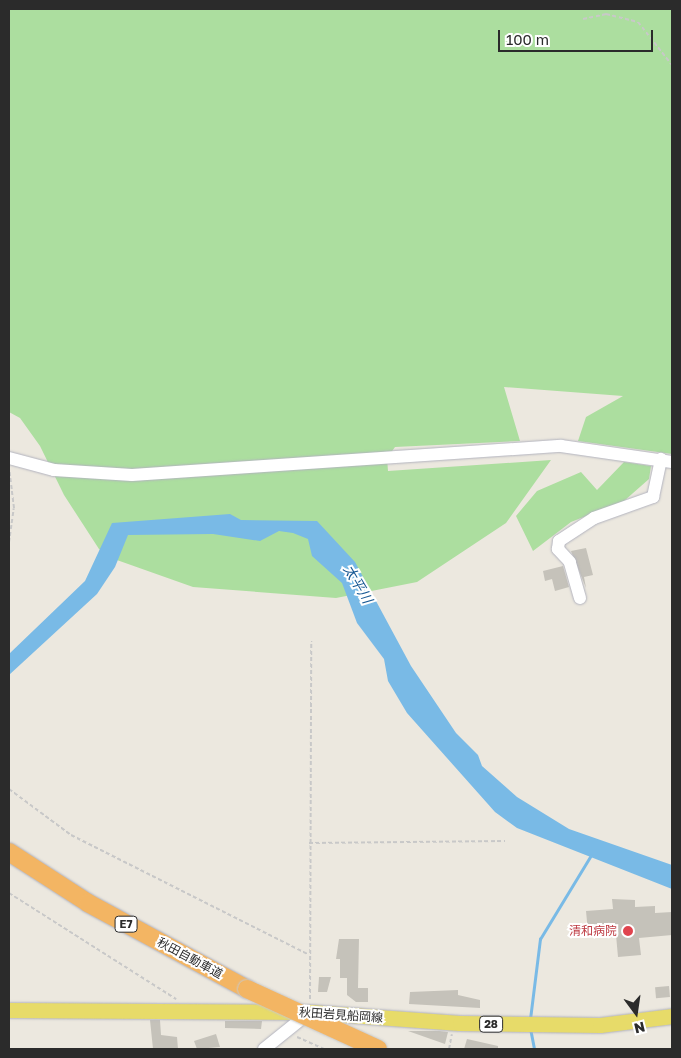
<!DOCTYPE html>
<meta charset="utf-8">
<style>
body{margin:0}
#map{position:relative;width:681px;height:1058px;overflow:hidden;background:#ece8df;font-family:"Golos Text","Noto Sans JP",sans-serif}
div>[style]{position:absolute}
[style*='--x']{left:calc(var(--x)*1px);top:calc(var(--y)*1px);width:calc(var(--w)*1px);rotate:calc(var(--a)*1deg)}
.green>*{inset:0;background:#acde9f}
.water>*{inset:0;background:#79bae6}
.stream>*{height:3px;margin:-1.5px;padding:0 1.5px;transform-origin:1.5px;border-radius:1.5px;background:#79bae6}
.building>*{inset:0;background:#c5c2ba;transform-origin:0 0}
.path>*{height:2px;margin-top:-1px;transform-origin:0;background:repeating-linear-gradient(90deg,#c8c8c8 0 4px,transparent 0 6.5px)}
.roads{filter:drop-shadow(0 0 1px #b2b3be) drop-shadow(0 0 1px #b2b3be)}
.minor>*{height:12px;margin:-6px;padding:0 6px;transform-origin:6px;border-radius:6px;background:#fff}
.major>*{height:15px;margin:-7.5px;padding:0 7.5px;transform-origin:7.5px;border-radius:7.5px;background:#e7db69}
.highway>*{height:18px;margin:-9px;padding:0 9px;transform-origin:9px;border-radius:9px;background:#f3b563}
.bridges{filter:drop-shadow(0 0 1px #c8c8c8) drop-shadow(0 0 1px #c8c8c8)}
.highway-bridge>*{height:18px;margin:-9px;padding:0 9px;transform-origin:9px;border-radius:9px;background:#f3b563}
.dots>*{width:14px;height:14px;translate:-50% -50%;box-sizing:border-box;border:2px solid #fff;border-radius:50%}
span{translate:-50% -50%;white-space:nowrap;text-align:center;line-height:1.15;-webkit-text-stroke:4px #fff;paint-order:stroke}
.shield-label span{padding:1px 4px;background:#fff;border:1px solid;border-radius:4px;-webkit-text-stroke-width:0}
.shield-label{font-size:11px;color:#2b2b2b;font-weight:700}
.health-label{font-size:12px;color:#be3a42}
.right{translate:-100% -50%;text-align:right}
.street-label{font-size:12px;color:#2b2b2b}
.water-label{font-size:14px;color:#175893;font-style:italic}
.frame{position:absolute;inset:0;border:10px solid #2b2b2b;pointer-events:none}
.north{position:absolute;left:611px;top:988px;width:50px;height:50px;-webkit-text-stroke:4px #fff;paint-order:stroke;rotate:166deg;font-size:14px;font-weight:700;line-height:20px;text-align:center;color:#2b2b2b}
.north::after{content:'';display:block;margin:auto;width:18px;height:22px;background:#2b2b2b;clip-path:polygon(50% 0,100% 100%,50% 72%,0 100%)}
.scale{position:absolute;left:498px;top:30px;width:155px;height:22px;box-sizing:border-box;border:2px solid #2b2b2b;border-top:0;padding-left:6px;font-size:15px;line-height:18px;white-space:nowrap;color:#2b2b2b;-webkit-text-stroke:4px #fff;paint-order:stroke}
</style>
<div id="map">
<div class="green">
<div style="clip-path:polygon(9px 9px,672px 9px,672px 454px,578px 441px,586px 417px,623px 396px,504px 387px,520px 441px,395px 447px,387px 458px,388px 471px,551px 460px,506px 523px,417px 582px,336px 598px,193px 587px,114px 559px,99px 549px,64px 495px,40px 446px,20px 418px,9px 412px)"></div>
<div style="clip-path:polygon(624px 462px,651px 466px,649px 479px,624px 501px,571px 522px,533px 551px,516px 516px,537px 491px,581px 472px,597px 490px)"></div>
</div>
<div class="water">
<div style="clip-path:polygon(230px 514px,241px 520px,317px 521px,355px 562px,411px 666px,456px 733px,478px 755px,482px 766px,517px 797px,569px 829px,672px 865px,672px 889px,517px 828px,495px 812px,407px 713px,388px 681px,384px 659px,357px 623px,342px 583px,312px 556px,308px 539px,293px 533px,279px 531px,260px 541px,213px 534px,128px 535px,115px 567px,97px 594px,9px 675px,9px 654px,85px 581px,112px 523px)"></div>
</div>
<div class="stream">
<div style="--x:530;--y:1019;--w:81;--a:-82.9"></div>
<div style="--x:540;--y:939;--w:98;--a:-58.7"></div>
<div style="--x:530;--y:1028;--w:21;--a:79"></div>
</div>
<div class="building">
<div style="clip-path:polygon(586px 548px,593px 575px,584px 577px,586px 588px,571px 551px)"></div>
<div style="clip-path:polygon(563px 566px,569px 587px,555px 591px,552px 579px,545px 581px,543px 571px)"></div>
<div style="clip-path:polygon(612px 899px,635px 900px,635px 907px,655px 906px,655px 913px,672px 912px,672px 935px,639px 938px,641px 955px,618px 957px,616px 935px,588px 932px,586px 911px,613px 909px)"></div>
<div style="clip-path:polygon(339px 939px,359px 939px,358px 988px,368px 988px,368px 1002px,356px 1002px,347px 995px,347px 978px,340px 978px,340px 959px,336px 959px)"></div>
<div style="clip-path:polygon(319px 977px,331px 977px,327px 992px,318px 992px)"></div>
<div style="left:669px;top:986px;width:11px;height:14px;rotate:85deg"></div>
<div style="clip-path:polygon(458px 990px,458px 995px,480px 1000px,480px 1008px,409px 1004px,410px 992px)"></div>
<div style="clip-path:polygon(150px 1020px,160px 1020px,161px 1035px,177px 1037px,178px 1049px,153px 1049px)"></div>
<div style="clip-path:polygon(225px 1021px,262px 1021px,261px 1029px,225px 1028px)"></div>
<div style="clip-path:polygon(408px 1031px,439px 1031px,448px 1032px,445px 1044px)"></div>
<div style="clip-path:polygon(216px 1034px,220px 1047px,197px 1049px,194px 1041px)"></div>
<div style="clip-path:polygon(467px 1039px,498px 1046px,498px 1049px,464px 1049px)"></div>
</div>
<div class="path">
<div style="--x:583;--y:19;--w:24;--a:-12"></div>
<div style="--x:606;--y:14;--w:33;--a:14"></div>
<div style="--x:638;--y:22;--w:55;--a:51.7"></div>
<div style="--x:9;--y:542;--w:34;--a:-82"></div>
<div style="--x:14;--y:508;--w:38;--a:-97"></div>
<div style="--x:9;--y:789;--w:77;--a:36.6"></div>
<div style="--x:71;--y:835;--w:265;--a:26.7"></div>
<div style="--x:309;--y:843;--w:196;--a:-0.6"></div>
<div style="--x:9;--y:893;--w:198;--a:32.4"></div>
<div style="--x:310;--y:999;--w:358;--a:-89.8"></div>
<div style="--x:297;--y:1037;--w:30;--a:24"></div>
<div style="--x:449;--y:1049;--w:15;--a:-79"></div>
</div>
<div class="roads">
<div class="minor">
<div style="--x:9;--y:458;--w:47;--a:14.9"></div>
<div style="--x:54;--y:470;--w:78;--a:3.7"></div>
<div style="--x:132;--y:475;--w:430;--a:-3.9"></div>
<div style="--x:561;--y:446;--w:112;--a:8.2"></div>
<div style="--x:580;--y:598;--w:37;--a:-106"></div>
<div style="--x:570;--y:562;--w:18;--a:-133"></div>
<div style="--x:558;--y:549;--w:8;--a:-83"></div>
<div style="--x:559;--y:541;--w:42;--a:-33.3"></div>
<div style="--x:594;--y:518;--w:63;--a:-19.6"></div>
<div style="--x:653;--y:497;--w:39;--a:-78"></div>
<div style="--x:264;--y:1049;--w:59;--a:-38.8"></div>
</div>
<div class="major">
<div style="--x:9;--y:1010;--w:301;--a:0.4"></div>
<div style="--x:310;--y:1012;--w:150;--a:4.2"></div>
<div style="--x:460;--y:1023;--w:140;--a:0.8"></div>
<div style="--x:600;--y:1025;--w:73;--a:-7.1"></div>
</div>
<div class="highway">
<div style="--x:9;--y:852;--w:94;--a:32.8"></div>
<div style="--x:88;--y:903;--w:181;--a:28.4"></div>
</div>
</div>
<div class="bridges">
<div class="highway-bridge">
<div style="--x:247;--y:989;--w:144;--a:24.6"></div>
</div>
</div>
<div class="dots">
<div style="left:628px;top:931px;background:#e0444e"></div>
</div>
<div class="shield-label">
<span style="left:126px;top:924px">E7</span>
<span style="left:491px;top:1024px">28</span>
</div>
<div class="health-label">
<span class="right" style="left:617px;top:931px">清和病院</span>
</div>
<div class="street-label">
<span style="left:190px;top:958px;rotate:28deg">秋田自動車道</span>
<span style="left:341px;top:1015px;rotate:4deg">秋田岩見船岡線</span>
</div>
<div class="water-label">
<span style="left:358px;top:584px;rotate:59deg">太平川</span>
</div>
<div class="frame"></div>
<div class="north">N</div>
<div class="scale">100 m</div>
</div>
